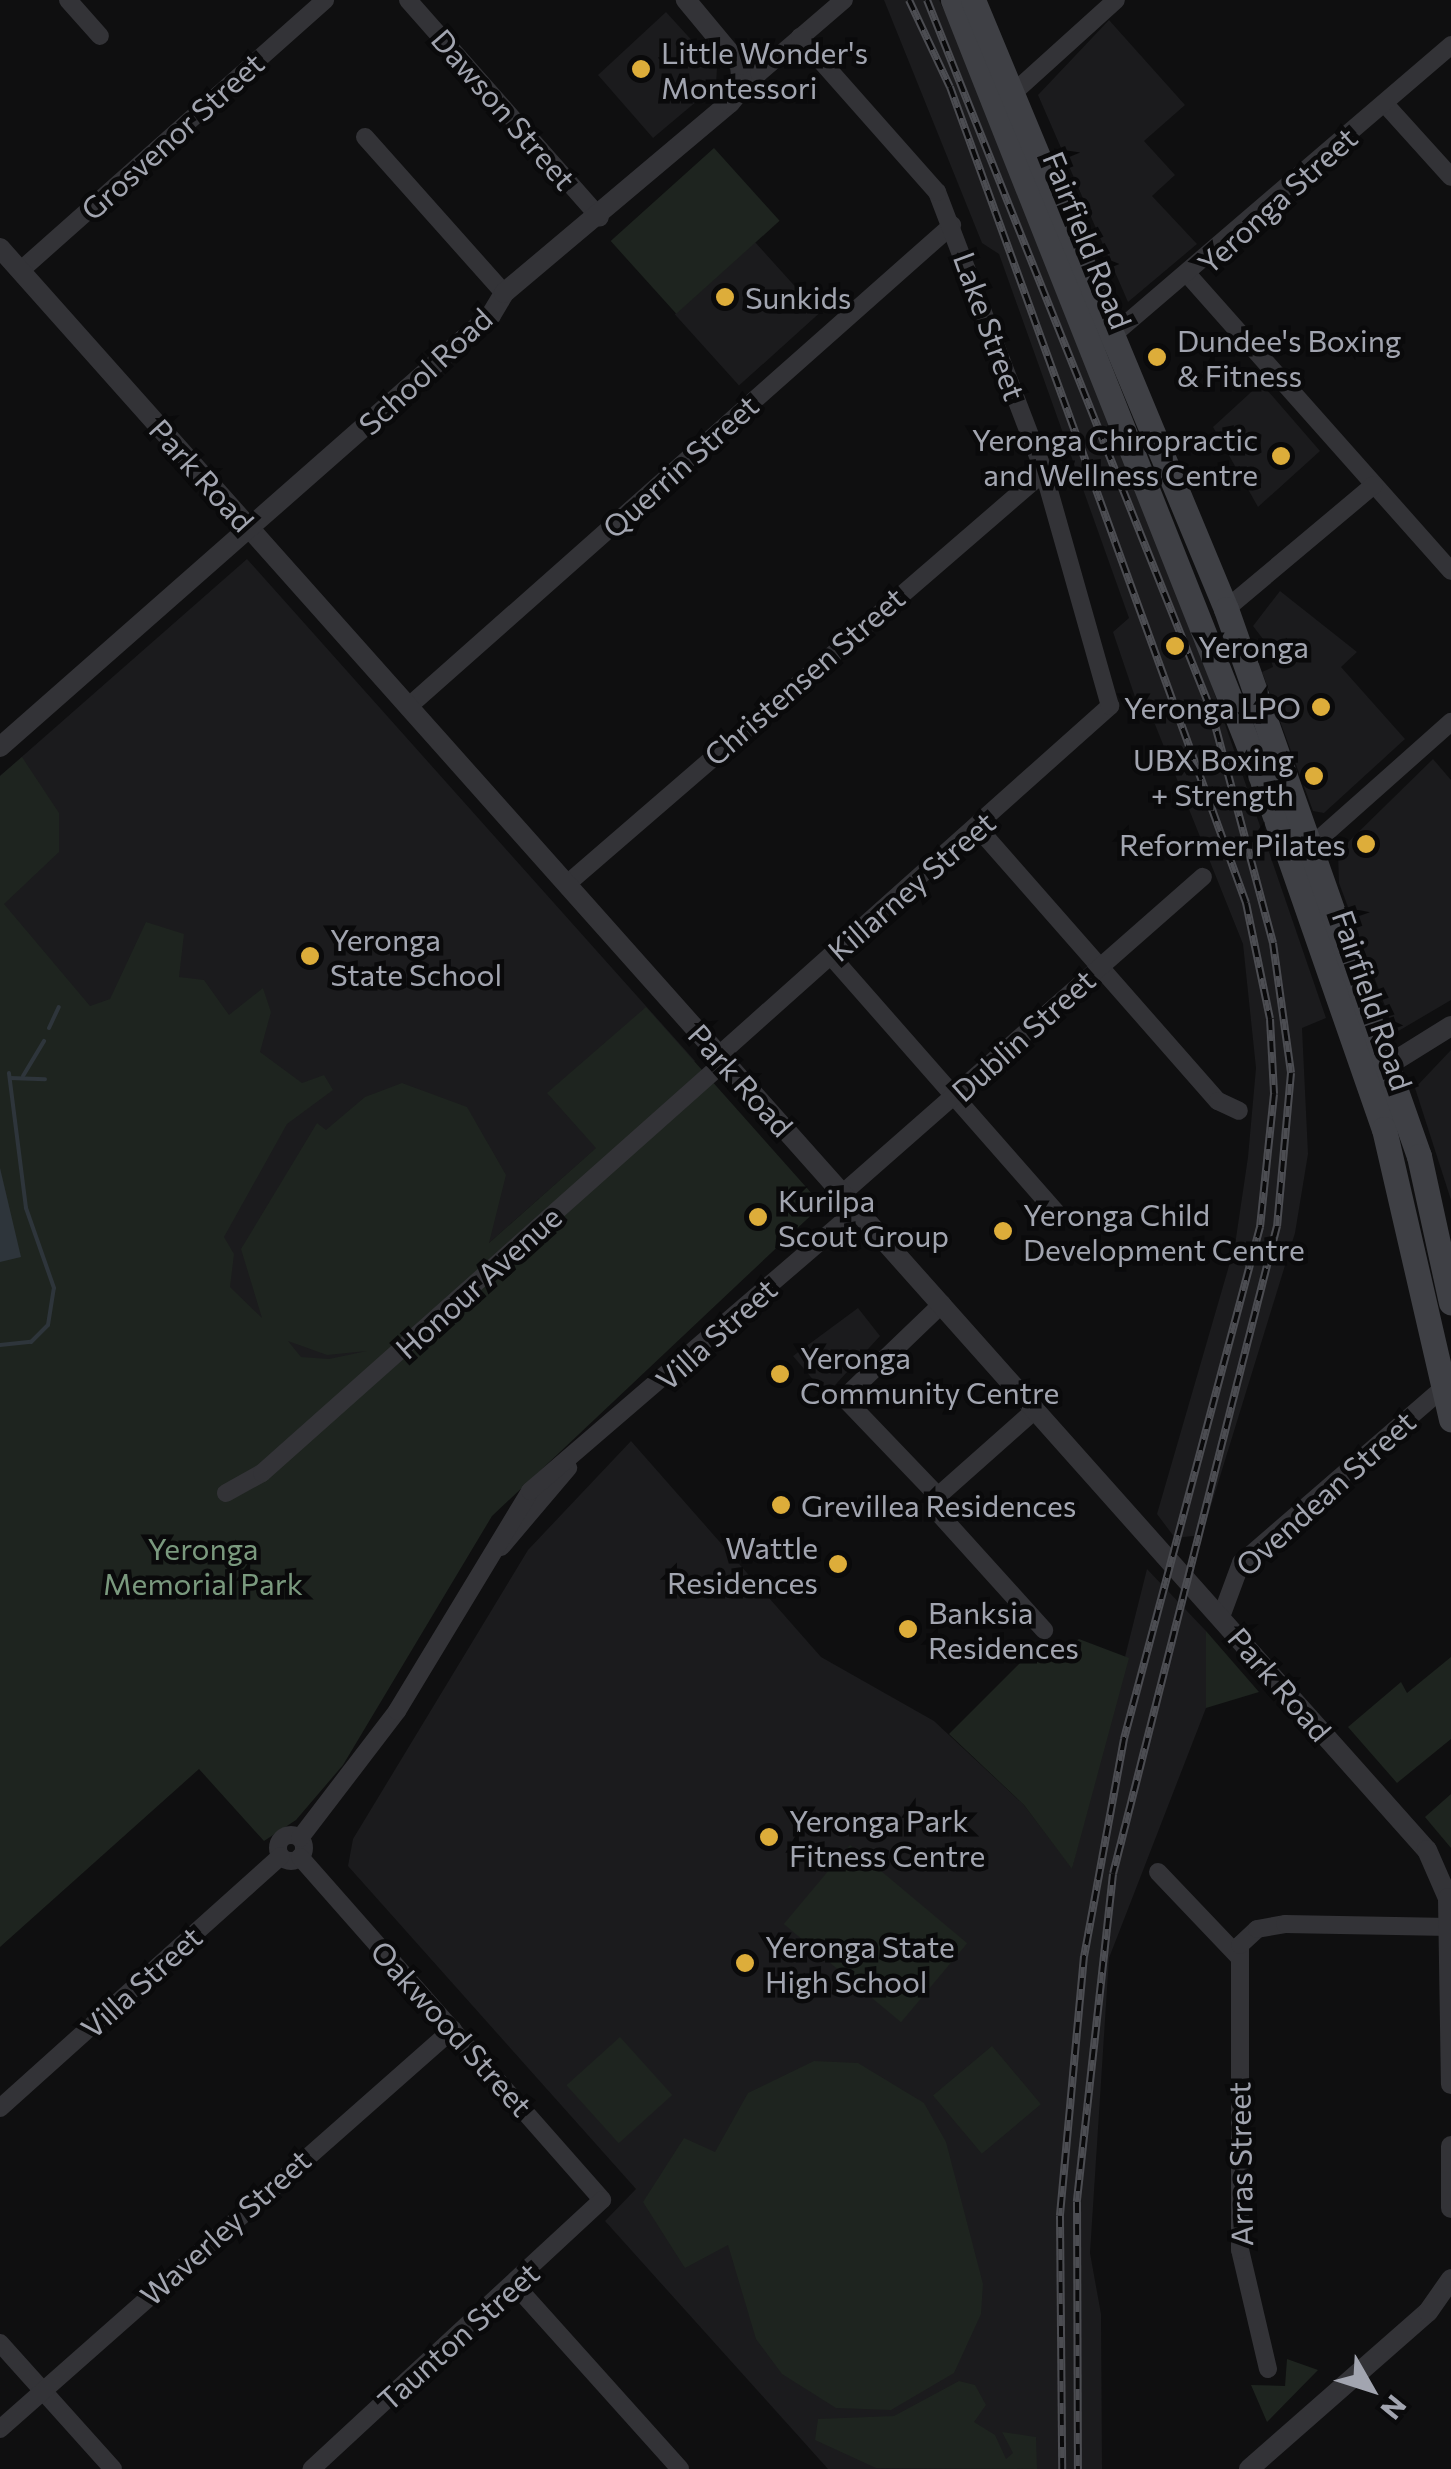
<!DOCTYPE html>
<style>
body{margin:0}
#map{position:relative;width:1451px;height:2469px;overflow:hidden;background:#0f0f10;font-family:Commissioner,sans-serif}
div>[style]{position:absolute}
[style*='--x']{left:calc(var(--x)*1px);top:calc(var(--y)*1px);width:calc(var(--w)*1px);rotate:calc(var(--a)*1deg)}
.built>*{inset:0;background:#1b1b1d;transform-origin:0 0}
.green>*{inset:0;background:#1e241f;transform-origin:0 0}
.water>*{inset:0;background:#2e353b}
.stream>*{height:4px;margin:-2px;padding:0 2px;transform-origin:2px;border-radius:2px;background:#2e353b}
.minor>*{height:18px;margin:-9px;padding:0 9px;transform-origin:9px;border-radius:9px;background:#333337}
.minor>.ring{margin:-9px;padding:0;box-sizing:content-box;background:none;border:18px solid #333337;border-radius:50%}
.tertiary>*{height:20px;margin:-10px;padding:0 10px;transform-origin:10px;border-radius:10px;background:#333337}
.secondary>*{height:25px;margin:-12.5px;padding:0 12.5px;transform-origin:12.5px;border-radius:12.5px;background:#3f4045}
.rail>*{height:8px;margin-top:-4px;transform-origin:0;background:repeating-linear-gradient(90deg,#0a0a0b 0 11px,#4c4d52 0 22px);box-sizing:border-box;border-block:2px solid #4c4d52}
.dots>*{width:28px;height:28px;translate:-50% -50%;box-sizing:border-box;border:5px solid #0a0a0b;border-radius:50%}
span{translate:-50% -50%;white-space:nowrap;text-align:center;line-height:1.15;-webkit-text-stroke:9px #0a0a0b;paint-order:stroke}
.poi-label{font-size:30px;color:#a2a5b0}
.left{translate:0 -50%;text-align:left}
.right{translate:-100% -50%;text-align:right}
.street-label{font-size:30px;color:#a2a5b0}
.park-label{font-size:30px;color:#7a997e}
.north{position:absolute;left:1321px;top:2339px;width:100px;height:100px;-webkit-text-stroke:8px #0a0a0b;paint-order:stroke;rotate:129deg;font-size:28px;font-weight:700;line-height:40px;text-align:center;color:#a2a5b0}
.north::after{content:'';display:block;margin:auto;width:35px;height:45px;background:#a2a5b0;clip-path:polygon(50% 0,100% 100%,50% 72%,0 100%)}
</style>
<div id="map">
<div class="built">
<div style="clip-path:polygon(884px 0,939px 0,964px 51px,1168px 558px,1326px 1018px,1302px 1028px,1308px 1154px,1295px 1233px,1202px 1535px,1175px 1538px,1157px 1514px,1235px 1245px,1248px 1157px,1256px 1068px,1243px 944px,1144px 697px,1137px 703px,1113px 632px,1129px 618px,999px 254px,982px 243px)"></div>
<div style="clip-path:polygon(666px 12px,717px 68px,716px 85px,653px 138px,598px 75px)"></div>
<div style="clip-path:polygon(1109px 20px,1185px 105px,1144px 141px,1175px 175px,1152px 196px,1197px 244px,1128px 302px,1038px 95px)"></div>
<div style="left:755px;top:242px;width:96px;height:108px;rotate:48deg"></div>
<div style="clip-path:polygon(1261px 383px,1320px 451px,1258px 507px,1213px 427px)"></div>
<div style="clip-path:polygon(247px 559px,695px 1061px,316px 1396px,153px 1210px,0 935px,0 776px)"></div>
<div style="clip-path:polygon(1280px 591px,1357px 652px,1341px 667px,1405px 739px,1324px 813px,1313px 811px,1262px 672px,1273px 667px,1266px 643px,1253px 626px)"></div>
<div style="clip-path:polygon(1433px 759px,1451px 780px,1451px 1000px,1395px 1033px,1339px 883px,1338px 852px)"></div>
<div style="clip-path:polygon(1451px 1050px,1451px 1200px,1415px 1088px)"></div>
<div style="clip-path:polygon(858px 1308px,880px 1336px,826px 1395px,793px 1356px)"></div>
<div style="clip-path:polygon(631px 1441px,821px 1657px,934px 1721px,1024px 1805px,1072px 1868px,1147px 1569px,1206px 1631px,1206px 1708px,1109px 1958px,1090px 2253px,1101px 2314px,1102px 2469px,828px 2469px,605px 2221px,636px 2189px,348px 1866px,353px 1839px,528px 1550px)"></div>
</div>
<div class="green">
<div style="left:714px;top:148px;width:98px;height:139px;rotate:48deg"></div>
<div style="clip-path:polygon(evenodd,22px 757px,59px 813px,59px 852px,4px 904px,90px 1006px,110px 999px,146px 922px,184px 934px,179px 977px,204px 980px,229px 1015px,263px 988px,271px 1012px,260px 1052px,302px 1083px,324px 1075px,333px 1090px,287px 1124px,224px 1237px,234px 1254px,230px 1287px,262px 1318px,241px 1249px,317px 1123px,326px 1130px,365px 1097px,402px 1083px,467px 1107px,506px 1175px,489px 1243px,596px 1148px,547px 1093px,646px 1007px,822px 1205px,492px 1516px,343px 1765px,296px 1820px,264px 1841px,199px 1769px,0 1947px,0 776px,22px 757px,288px 1341px,327px 1355px,367px 1351px,329px 1359px,301px 1357px,288px 1341px)"></div>
<div style="clip-path:polygon(1206px 1631px,1259px 1692px,1206px 1708px)"></div>
<div style="clip-path:polygon(1079px 1639px,1129px 1658px,1072px 1869px,1024px 1805px,949px 1734px,1030px 1653px,1040px 1662px)"></div>
<div style="clip-path:polygon(1451px 1657px,1451px 1739px,1397px 1783px,1348px 1727px,1401px 1682px,1407px 1693px)"></div>
<div style="clip-path:polygon(1451px 1794px,1451px 1848px,1425px 1817px)"></div>
<div style="left:850px;top:1845px;width:153px;height:103px;rotate:40deg"></div>
<div style="left:620px;top:2037px;width:78px;height:72px;rotate:48deg"></div>
<div style="left:992px;top:2046px;width:76px;height:77px;rotate:50deg"></div>
<div style="clip-path:polygon(814px 2061px,858px 2063px,924px 2103px,946px 2142px,983px 2284px,981px 2314px,954px 2373px,891px 2410px,836px 2408px,782px 2374px,756px 2339px,728px 2245px,685px 2268px,643px 2202px,684px 2138px,715px 2152px,748px 2093px)"></div>
<div style="clip-path:polygon(1287px 2359px,1318px 2370px,1267px 2422px,1251px 2385px,1285px 2386px)"></div>
<div style="clip-path:polygon(959px 2381px,975px 2385px,986px 2405px,974px 2422px,995px 2435px,1006px 2459px,1013px 2453px,1002px 2432px,1036px 2437px,1037px 2469px,876px 2468px,815px 2440px,818px 2419px,894px 2416px)"></div>
</div>
<div class="water">
<div style="clip-path:polygon(0 1168px,21px 1257px,0 1262px)"></div>
</div>
<div class="stream">
<div style="--x:49;--y:1028;--w:23;--a:-65"></div>
<div style="--x:23;--y:1076;--w:41;--a:-59"></div>
<div style="--x:10;--y:1078;--w:35;--a:2"></div>
<div style="--x:0;--y:1345;--w:31;--a:-6"></div>
<div style="--x:31;--y:1342;--w:24;--a:-45"></div>
<div style="--x:48;--y:1325;--w:37;--a:-81"></div>
<div style="--x:54;--y:1288;--w:85;--a:-109.3"></div>
<div style="--x:26;--y:1208;--w:136;--a:-97.2"></div>
</div>
<div class="minor">
<div style="--x:68;--y:0;--w:48;--a:48.4"></div>
<div style="--x:408;--y:0;--w:290;--a:48.6"></div>
<div style="--x:743;--y:75;--w:16;--a:-7"></div>
<div style="--x:759;--y:73;--w:112;--a:-40.7"></div>
<div style="--x:1012;--y:94;--w:140;--a:-42.1"></div>
<div style="--x:1385;--y:104;--w:98;--a:47.9"></div>
<div style="--x:365;--y:137;--w:209;--a:48.3"></div>
<div style="--x:20;--y:271;--w:408;--a:-41.6"></div>
<div style="--x:1190;--y:277;--w:393;--a:48.4"></div>
<div style="--x:1106;--y:341;--w:455;--a:-40.6"></div>
<div style="--x:1226;--y:609;--w:193;--a:-40"></div>
<div style="--x:408;--y:707;--w:727;--a:-41.54"></div>
<div style="--x:977;--y:827;--w:365;--a:48.7"></div>
<div style="--x:1218;--y:1101;--w:23;--a:25"></div>
<div style="--x:1309;--y:848;--w:190;--a:-41.6"></div>
<div style="--x:567;--y:884;--w:630;--a:-40.82"></div>
<div style="--x:831;--y:956;--w:347;--a:48.7"></div>
<div style="--x:718;--y:1056;--w:526;--a:-41.76"></div>
<div style="--x:1110;--y:706;--w:243;--a:-105.8"></div>
<div style="--x:1044;--y:472;--w:300;--a:-110.9"></div>
<div style="--x:937;--y:192;--w:207;--a:-131.5"></div>
<div style="--x:843;--y:1193;--w:479;--a:-41.3"></div>
<div style="--x:226;--y:1493;--w:41;--a:-29.1"></div>
<div style="--x:262;--y:1473;--w:618;--a:-41.66"></div>
<div style="--x:938;--y:1496;--w:136;--a:-133.8"></div>
<div style="--x:844;--y:1398;--w:136;--a:-43.8"></div>
<div style="--x:938;--y:1496;--w:20;--a:81"></div>
<div style="--x:941;--y:1516;--w:154;--a:47.9"></div>
<div style="--x:938;--y:1496;--w:131;--a:-41.6"></div>
<div style="--x:501;--y:1547;--w:104;--a:-49.7"></div>
<div style="--x:1221;--y:1617;--w:58;--a:-69.7"></div>
<div style="--x:1241;--y:1563;--w:275;--a:-40.9"></div>
<div class="ring" style="left:278px;top:1835px;width:8px;height:8px"></div>
<div style="--x:300;--y:1838;--w:160;--a:-52.6"></div>
<div style="--x:397;--y:1711;--w:257;--a:-58.8"></div>
<div style="--x:530;--y:1491;--w:433;--a:-40.7"></div>
<div style="--x:300;--y:1857;--w:457;--a:48.6"></div>
<div style="--x:602;--y:2200;--w:396;--a:137.2"></div>
<div style="--x:1158;--y:1872;--w:115;--a:46.4"></div>
<div style="--x:0;--y:2108;--w:377;--a:-41.9"></div>
<div style="--x:515;--y:2285;--w:247;--a:48.1"></div>
<div style="--x:0;--y:2343;--w:169;--a:48.1"></div>
<div style="--x:1268;--y:2369;--w:122;--a:-103.2"></div>
<div style="--x:1240;--y:2250;--w:305;--a:-90"></div>
<div style="--x:1240;--y:1945;--w:23;--a:-43"></div>
<div style="--x:1257;--y:1929;--w:28;--a:-10"></div>
<div style="--x:1285;--y:1924;--w:165;--a:1"></div>
<div style="--x:0;--y:2429;--w:604;--a:-41.44"></div>
</div>
<div class="tertiary">
<div style="--x:0;--y:248;--w:2145;--a:48.31"></div>
<div style="--x:1427;--y:1850;--w:52;--a:66.4"></div>
<div style="--x:1448;--y:1898;--w:186;--a:89.1"></div>
<div style="--x:0;--y:747;--w:654;--a:-41.34"></div>
<div style="--x:491;--y:315;--w:26;--a:-59"></div>
<div style="--x:504;--y:293;--w:295;--a:-40.1"></div>
<div style="--x:730;--y:103;--w:19;--a:-51"></div>
<div style="--x:742;--y:88;--w:23;--a:-95"></div>
<div style="--x:740;--y:65;--w:85;--a:-129.7"></div>
<div style="--x:1377;--y:1072;--w:87;--a:-31.9"></div>
<div style="--x:1451;--y:2146;--w:62;--a:90"></div>
<div style="--x:1249;--y:2469;--w:238;--a:-41.3"></div>
<div style="--x:1428;--y:2312;--w:40;--a:-55.1"></div>
</div>
<div class="secondary">
<div style="--x:953;--y:0;--w:841;--a:68.38"></div>
<div style="--x:1263;--y:782;--w:367;--a:70.8"></div>
<div style="--x:1384;--y:1129;--w:298;--a:77"></div>
<div style="--x:973;--y:0;--w:659;--a:67.44"></div>
<div style="--x:1226;--y:609;--w:580;--a:70.57"></div>
<div style="--x:1419;--y:1156;--w:150;--a:77.7"></div>
</div>
<div class="rail">
<div style="--x:909;--y:0;--w:96;--a:64.8"></div>
<div style="--x:950;--y:87;--w:868;--a:70.06"></div>
<div style="--x:1246;--y:903;--w:118;--a:78.3"></div>
<div style="--x:1270;--y:1019;--w:75;--a:86.9"></div>
<div style="--x:1274;--y:1094;--w:134;--a:96"></div>
<div style="--x:1260;--y:1227;--w:530;--a:104.88"></div>
<div style="--x:1124;--y:1739;--w:221;--a:100.4"></div>
<div style="--x:1084;--y:1956;--w:261;--a:95.3"></div>
<div style="--x:1060;--y:2216;--w:253;--a:89.5"></div>
<div style="--x:927;--y:0;--w:765;--a:68.2"></div>
<div style="--x:1211;--y:710;--w:241;--a:75.1"></div>
<div style="--x:1273;--y:943;--w:131;--a:82.1"></div>
<div style="--x:1291;--y:1073;--w:154;--a:95.2"></div>
<div style="--x:1277;--y:1226;--w:668;--a:104.2"></div>
<div style="--x:1113;--y:1874;--w:330;--a:96.3"></div>
<div style="--x:1077;--y:2202;--w:267;--a:89.8"></div>
</div>
<div class="dots">
<div style="left:641px;top:69px;background:#ddad3a"></div>
<div style="left:725px;top:297px;background:#ddad3a"></div>
<div style="left:1157px;top:357px;background:#ddad3a"></div>
<div style="left:1281px;top:456px;background:#ddad3a"></div>
<div style="left:1175px;top:646px;background:#ddad3a"></div>
<div style="left:1321px;top:707px;background:#ddad3a"></div>
<div style="left:1314px;top:776px;background:#ddad3a"></div>
<div style="left:1366px;top:844px;background:#ddad3a"></div>
<div style="left:310px;top:956px;background:#ddad3a"></div>
<div style="left:758px;top:1217px;background:#ddad3a"></div>
<div style="left:1003px;top:1231px;background:#ddad3a"></div>
<div style="left:780px;top:1374px;background:#ddad3a"></div>
<div style="left:781px;top:1505px;background:#ddad3a"></div>
<div style="left:838px;top:1564px;background:#ddad3a"></div>
<div style="left:908px;top:1629px;background:#ddad3a"></div>
<div style="left:769px;top:1837px;background:#ddad3a"></div>
<div style="left:745px;top:1963px;background:#ddad3a"></div>
</div>
<div class="poi-label">
<span class="left" style="left:661px;top:69px">Little Wonder's<br>Montessori</span>
<span class="left" style="left:745px;top:297px">Sunkids</span>
<span class="left" style="left:1177px;top:357px">Dundee's Boxing<br>&amp; Fitness</span>
<span class="right" style="left:1258px;top:456px">Yeronga Chiropractic<br>and Wellness Centre</span>
<span class="left" style="left:1198px;top:646px">Yeronga</span>
<span class="right" style="left:1301px;top:707px">Yeronga LPO</span>
<span class="right" style="left:1294px;top:776px">UBX Boxing<br>+ Strength</span>
<span class="right" style="left:1346px;top:844px">Reformer Pilates</span>
<span class="left" style="left:330px;top:956px">Yeronga<br>State School</span>
<span class="left" style="left:778px;top:1217px">Kurilpa<br>Scout Group</span>
<span class="left" style="left:1023px;top:1231px">Yeronga Child<br>Development Centre</span>
<span class="left" style="left:800px;top:1374px">Yeronga<br>Community Centre</span>
<span class="left" style="left:801px;top:1505px">Grevillea Residences</span>
<span class="right" style="left:818px;top:1564px">Wattle<br>Residences</span>
<span class="left" style="left:928px;top:1629px">Banksia<br>Residences</span>
<span class="left" style="left:789px;top:1837px">Yeronga Park<br>Fitness Centre</span>
<span class="left" style="left:765px;top:1963px">Yeronga State<br>High School</span>
</div>
<div class="street-label">
<span style="left:504px;top:109px;rotate:49deg">Dawson Street</span>
<span style="left:172px;top:136px;rotate:-42deg">Grosvenor Street</span>
<span style="left:1277px;top:200px;rotate:-42deg">Yeronga Street</span>
<span style="left:1088px;top:240px;rotate:68deg">Fairfield Road</span>
<span style="left:990px;top:326px;rotate:70deg">Lake Street</span>
<span style="left:425px;top:371px;rotate:-43deg">School Road</span>
<span style="left:680px;top:466px;rotate:-42deg">Querrin Street</span>
<span style="left:202px;top:475px;rotate:48deg">Park Road</span>
<span style="left:804px;top:676px;rotate:-41deg">Christensen Street</span>
<span style="left:911px;top:886px;rotate:-41deg">Killarney Street</span>
<span style="left:1373px;top:1000px;rotate:71deg">Fairfield Road</span>
<span style="left:1023px;top:1035px;rotate:-42deg">Dublin Street</span>
<span style="left:741px;top:1080px;rotate:48deg">Park Road</span>
<span style="left:478px;top:1282px;rotate:-42deg">Honour Avenue</span>
<span style="left:716px;top:1334px;rotate:-42deg">Villa Street</span>
<span style="left:1325px;top:1493px;rotate:-42deg">Ovendean Street</span>
<span style="left:1280px;top:1684px;rotate:49deg">Park Road</span>
<span style="left:141px;top:1982px;rotate:-42deg">Villa Street</span>
<span style="left:452px;top:2028px;rotate:48deg">Oakwood Street</span>
<span style="left:1240px;top:2164px;rotate:-91deg">Arras Street</span>
<span style="left:225px;top:2227px;rotate:-42deg">Waverley Street</span>
<span style="left:458px;top:2336px;rotate:-42deg">Taunton Street</span>
</div>
<div class="park-label">
<span style="left:203px;top:1565px">Yeronga<br>Memorial Park</span>
</div>
<div class="north">N</div>
</div>
